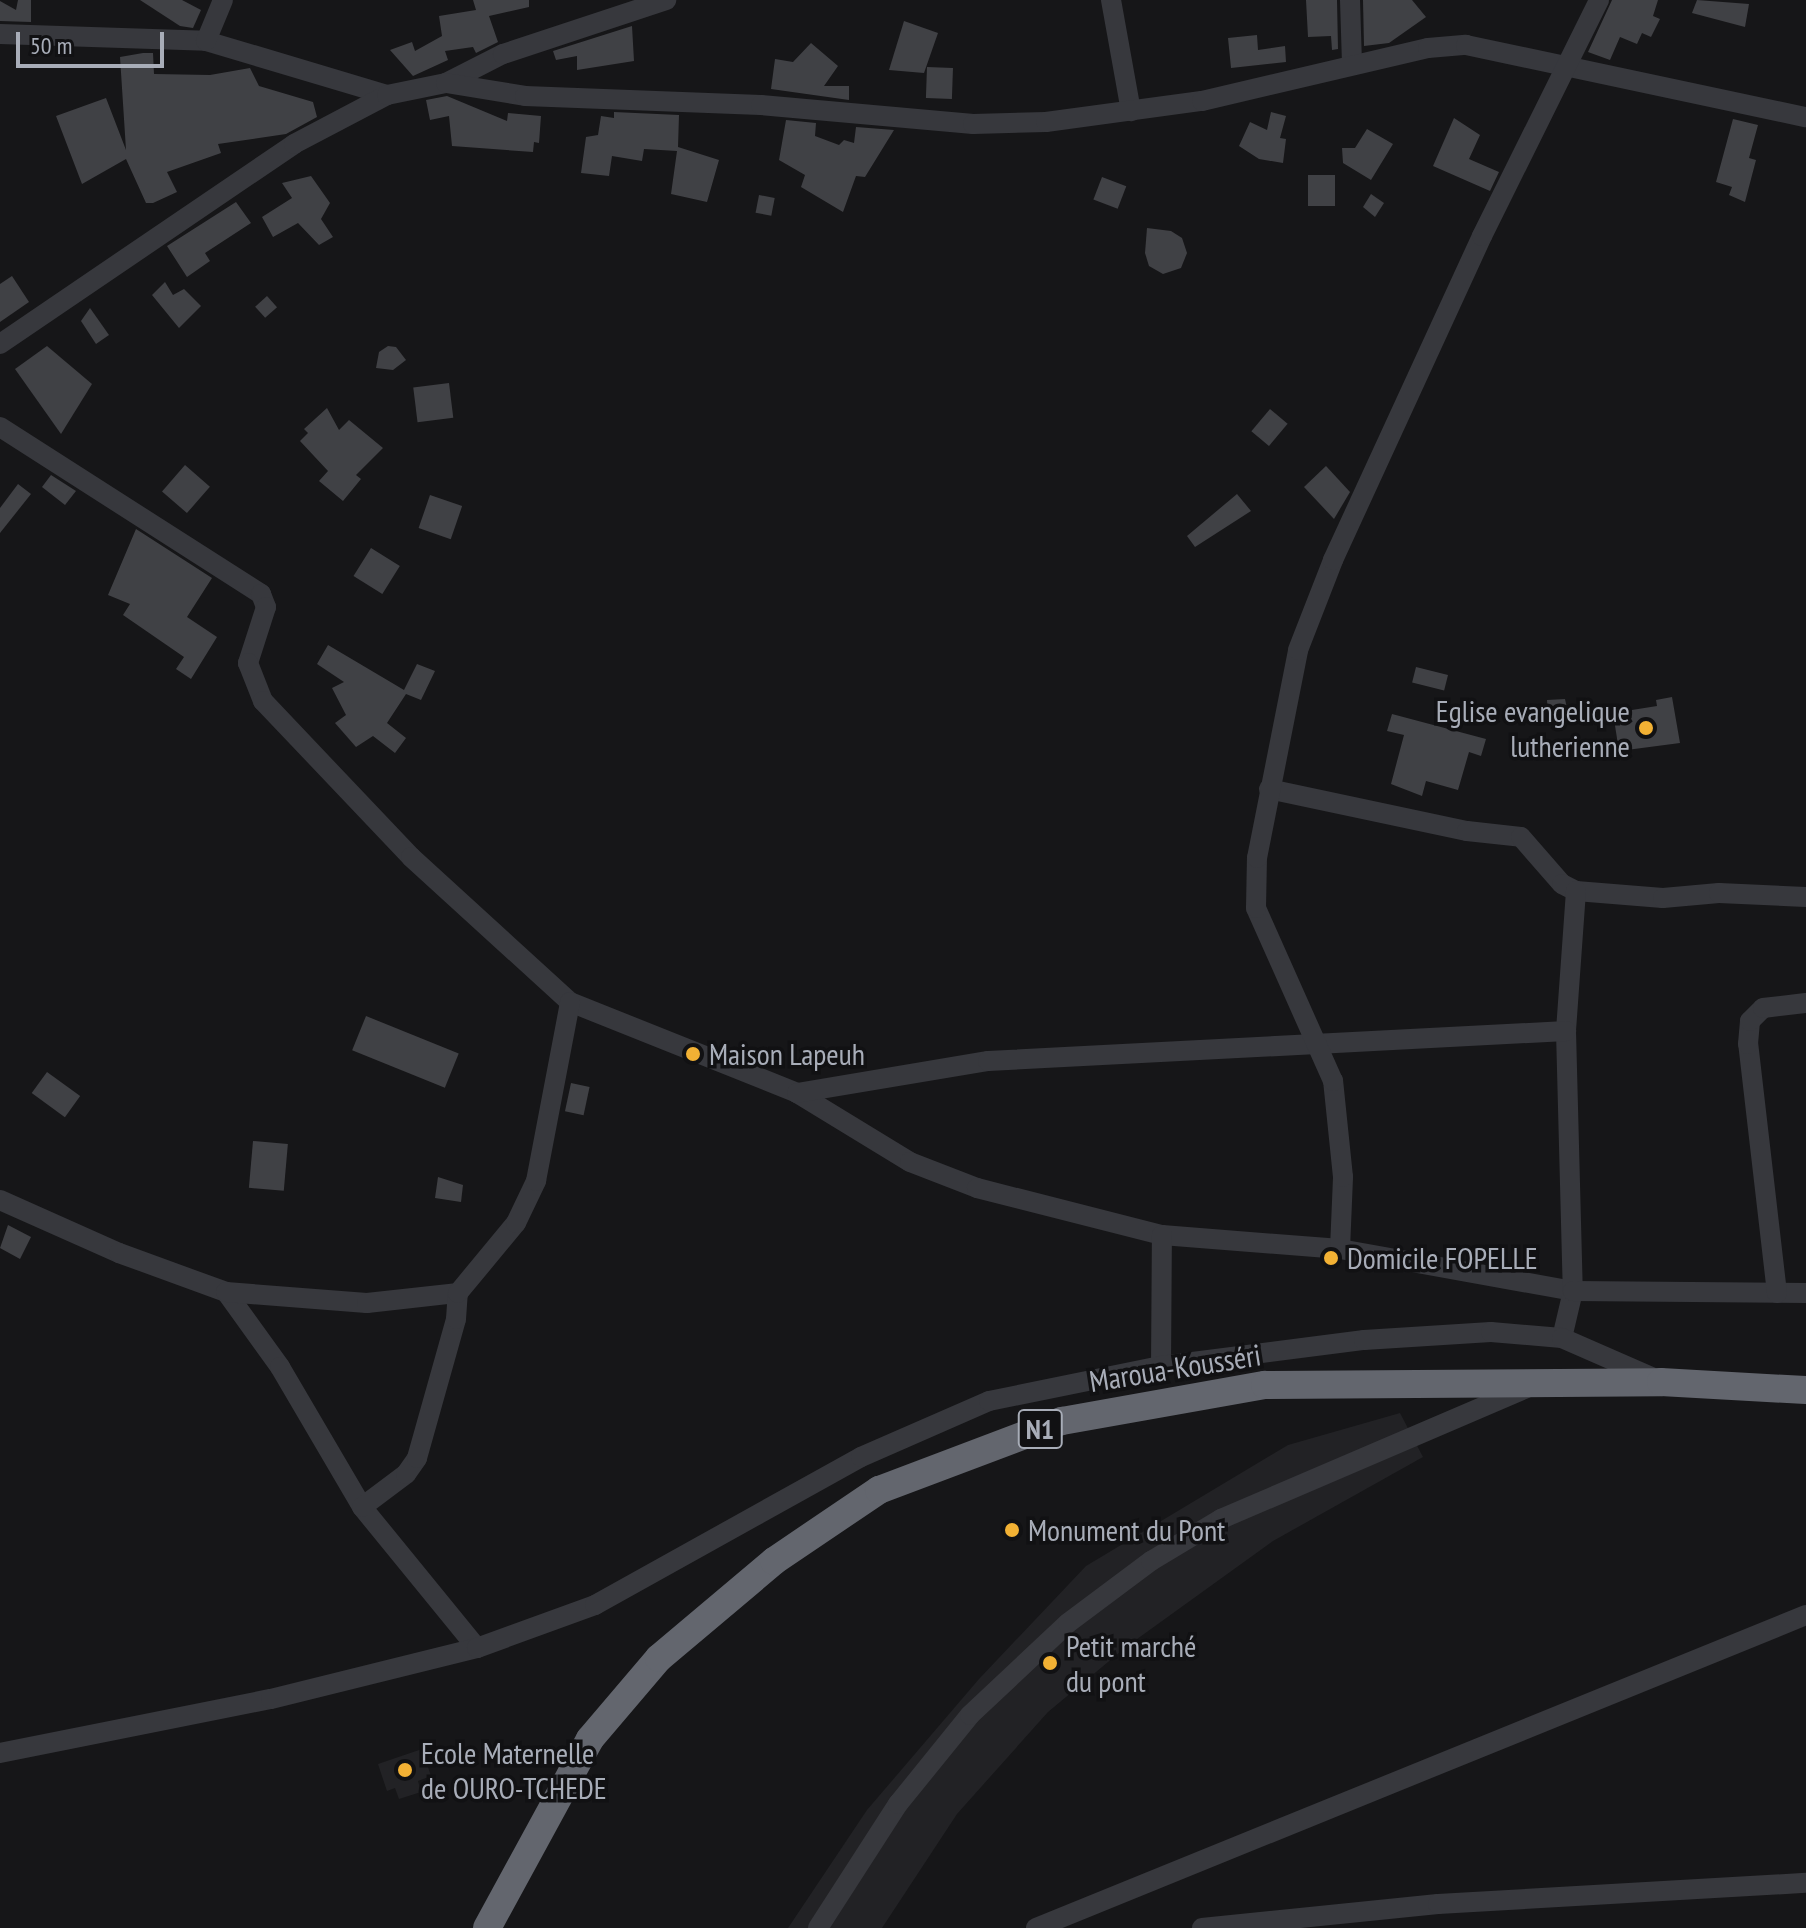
<!DOCTYPE html>
<meta charset="utf-8">
<style>
body{margin:0}
#map{position:relative;width:1806px;height:1928px;overflow:hidden;background:#161618;font-family:"PT Sans Narrow",sans-serif}
div>[style]{position:absolute}
[style*='--x']{left:calc(var(--x)*1px);top:calc(var(--y)*1px);width:calc(var(--w)*1px);rotate:calc(var(--a)*1deg)}
.built>*{inset:0;background:#222225}
.building>*{inset:0;background:#404145;transform-origin:0 0}
.minor>*{height:20px;margin:-10px;padding:0 10px;transform-origin:10px;border-radius:10px;background:#37383d}
.highway>*{height:28px;margin:-14px;padding:0 14px;transform-origin:14px;border-radius:14px;background:#63666e}
.dots>*{width:22px;height:22px;translate:-50% -50%;box-sizing:border-box;border:4px solid #111113;border-radius:50%}
span{translate:-50% -50%;white-space:nowrap;text-align:center;line-height:1.15;-webkit-text-stroke:7px #111113;paint-order:stroke}
.shield-label span{padding:2px 6px;background:#111113;border:2px solid;border-radius:6px;-webkit-text-stroke-width:0}
.shield-label{font-size:28px;color:#a8adb8;font-weight:700}
.poi-label{font-size:30px;color:#a8adb8}
.right{translate:-100% -50%;text-align:right}
.left{translate:0 -50%;text-align:left}
.street-label{font-size:30px;color:#a8adb8}
.scale{position:absolute;left:16px;top:32px;width:148px;height:36px;box-sizing:border-box;border:4px solid #a8adb8;border-top:0;padding-left:10px;font-size:24px;line-height:28px;white-space:nowrap;color:#a8adb8;-webkit-text-stroke:6px #111113;paint-order:stroke}
</style>
<div id="map">
<div class="built">
<div style="clip-path:polygon(1400px 1413px,1423px 1457px,1273px 1541px,1126px 1647px,1048px 1712px,957px 1814px,882px 1928px,788px 1928px,867px 1810px,979px 1679px,1086px 1566px,1288px 1445px)"></div>
<div style="clip-path:polygon(422px 1749px,431px 1776px,418px 1781px,421px 1792px,399px 1799px,395px 1788px,387px 1791px,378px 1764px)"></div>
</div>
<div class="building">
<div style="clip-path:polygon(18px 0,31px 0,31px 22px,0 21px,0 1px,16px 10px)"></div>
<div style="clip-path:polygon(140px 0,182px 0,201px 10px,193px 28px,180px 26px)"></div>
<div style="clip-path:polygon(473px 0,529px 0,529px 7px,489px 16px,498px 42px,476px 53px,473px 47px,445px 51px,448px 60px,413px 76px,390px 50px,412px 42px,415px 51px,442px 36px,439px 16px,476px 10px)"></div>
<div style="clip-path:polygon(1306px 0,1337px 0,1338px 49px,1332px 50px,1331px 36px,1308px 37px)"></div>
<div style="clip-path:polygon(1363px 0,1412px 0,1426px 17px,1389px 43px,1364px 46px)"></div>
<div style="clip-path:polygon(1612px 0,1658px 0,1653px 16px,1660px 19px,1651px 37px,1642px 33px,1637px 44px,1620px 37px,1610px 60px,1588px 52px)"></div>
<div style="clip-path:polygon(1697px 0,1749px 4px,1745px 27px,1692px 13px)"></div>
<div style="clip-path:polygon(904px 21px,938px 33px,924px 73px,889px 70px)"></div>
<div style="clip-path:polygon(632px 26px,634px 61px,577px 70px,577px 56px,556px 60px,553px 51px)"></div>
<div style="clip-path:polygon(1257px 35px,1258px 50px,1285px 46px,1286px 62px,1231px 68px,1228px 38px)"></div>
<div style="clip-path:polygon(811px 43px,838px 66px,824px 86px,849px 86px,849px 100px,771px 89px,775px 59px,793px 62px)"></div>
<div style="clip-path:polygon(143px 53px,153px 53px,154px 74px,210px 75px,250px 68px,259px 86px,313px 102px,317px 117px,286px 134px,218px 144px,221px 153px,167px 172px,177px 192px,153px 203px,146px 203px,126px 159px,82px 184px,56px 116px,106px 98px,126px 150px,120px 57px)"></div>
<div style="left:927px;top:67px;width:26px;height:31px;rotate:2deg"></div>
<div style="clip-path:polygon(447px 96px,507px 121px,508px 113px,541px 116px,539px 143px,534px 142px,533px 152px,452px 146px,449px 116px,430px 120px,426px 100px)"></div>
<div style="clip-path:polygon(614px 112px,679px 115px,678px 147px,719px 160px,707px 202px,671px 194px,677px 151px,644px 149px,642px 161px,612px 156px,609px 176px,581px 173px,586px 137px,598px 135px,601px 116px,614px 118px)"></div>
<div style="clip-path:polygon(1271px 112px,1286px 116px,1280px 138px,1286px 139px,1283px 163px,1259px 159px,1239px 146px,1250px 122px,1267px 130px)"></div>
<div style="clip-path:polygon(1454px 118px,1480px 135px,1469px 159px,1499px 172px,1490px 191px,1433px 166px)"></div>
<div style="clip-path:polygon(1733px 119px,1758px 125px,1749px 158px,1756px 160px,1745px 202px,1729px 195px,1732px 187px,1716px 182px)"></div>
<div style="clip-path:polygon(786px 120px,816px 123px,815px 136px,839px 145px,844px 140px,854px 143px,856px 127px,894px 130px,865px 177px,856px 176px,843px 212px,801px 187px,805px 175px,779px 160px)"></div>
<div style="clip-path:polygon(1367px 129px,1393px 144px,1371px 180px,1343px 163px,1342px 148px,1355px 148px)"></div>
<div style="left:1308px;top:175px;width:27px;height:31px"></div>
<div style="clip-path:polygon(311px 176px,330px 203px,321px 219px,333px 237px,319px 245px,298px 223px,273px 237px,262px 217px,292px 198px,282px 183px)"></div>
<div style="left:1102px;top:177px;width:26px;height:24px;rotate:21deg"></div>
<div style="clip-path:polygon(1371px 194px,1384px 203px,1375px 217px,1363px 207px)"></div>
<div style="left:759px;top:195px;width:16px;height:18px;rotate:11deg"></div>
<div style="clip-path:polygon(236px 202px,251px 223px,205px 253px,210px 261px,187px 277px,167px 246px)"></div>
<div style="clip-path:polygon(1147px 228px,1171px 231px,1182px 238px,1187px 253px,1181px 268px,1163px 274px,1149px 266px,1145px 253px)"></div>
<div style="clip-path:polygon(12px 276px,29px 302px,0 322px,0 284px)"></div>
<div style="clip-path:polygon(165px 282px,173px 295px,184px 289px,201px 306px,179px 328px,152px 295px)"></div>
<div style="left:267px;top:296px;width:15px;height:16px;rotate:48deg"></div>
<div style="clip-path:polygon(90px 308px,109px 335px,96px 344px,81px 321px)"></div>
<div style="clip-path:polygon(47px 346px,92px 384px,61px 434px,15px 369px)"></div>
<div style="clip-path:polygon(388px 346px,396px 347px,406px 360px,393px 370px,376px 368px,379px 352px)"></div>
<div style="left:449px;top:383px;width:35px;height:36px;rotate:83deg"></div>
<div style="clip-path:polygon(327px 408px,339px 430px,349px 420px,383px 448px,356px 475px,361px 479px,343px 501px,319px 481px,328px 471px,300px 441px,308px 433px,304px 429px)"></div>
<div style="left:1270px;top:409px;width:23px;height:29px;rotate:40deg"></div>
<div style="left:185px;top:465px;width:33px;height:35px;rotate:41deg"></div>
<div style="clip-path:polygon(1326px 466px,1350px 492px,1334px 519px,1304px 487px)"></div>
<div style="clip-path:polygon(51px 475px,76px 491px,65px 505px,42px 487px)"></div>
<div style="clip-path:polygon(18px 484px,31px 494px,0 533px,0 508px)"></div>
<div style="clip-path:polygon(1237px 494px,1251px 511px,1195px 547px,1187px 536px)"></div>
<div style="left:430px;top:495px;width:34px;height:35px;rotate:19deg"></div>
<div style="clip-path:polygon(136px 529px,212px 578px,187px 617px,217px 637px,191px 679px,176px 669px,184px 657px,123px 615px,130px 604px,108px 595px)"></div>
<div style="left:371px;top:548px;width:34px;height:33px;rotate:32deg"></div>
<div style="clip-path:polygon(328px 645px,404px 690px,417px 664px,435px 671px,421px 700px,406px 694px,387px 723px,406px 738px,395px 753px,373px 736px,356px 747px,335px 723px,346px 715px,332px 688px,344px 682px,317px 664px)"></div>
<div style="left:1416px;top:667px;width:33px;height:16px;rotate:14deg"></div>
<div style="clip-path:polygon(1672px 697px,1680px 743px,1619px 751px,1613px 713px,1657px 706px,1656px 700px)"></div>
<div style="clip-path:polygon(1565px 699px,1568px 713px,1548px 716px,1547px 700px)"></div>
<div style="clip-path:polygon(1392px 714px,1486px 739px,1481px 756px,1469px 752px,1458px 790px,1426px 781px,1422px 796px,1391px 784px,1404px 735px,1387px 731px)"></div>
<div style="left:366px;top:1016px;width:100px;height:37px;rotate:22deg"></div>
<div style="left:47px;top:1072px;width:41px;height:26px;rotate:36deg"></div>
<div style="left:571px;top:1083px;width:19px;height:29px;rotate:12deg"></div>
<div style="left:253px;top:1141px;width:35px;height:47px;rotate:5deg"></div>
<div style="clip-path:polygon(438px 1177px,463px 1185px,461px 1202px,435px 1198px)"></div>
<div style="clip-path:polygon(8px 1225px,31px 1237px,20px 1259px,0 1248px)"></div>
</div>
<div class="minor">
<div style="--x:1111;--y:0;--w:113;--a:79.8"></div>
<div style="--x:1350;--y:0;--w:65;--a:88.2"></div>
<div style="--x:0;--y:34;--w:206;--a:1.9"></div>
<div style="--x:206;--y:41;--w:189;--a:16.6"></div>
<div style="--x:206;--y:41;--w:44;--a:-67.5"></div>
<div style="--x:446;--y:83;--w:64;--a:-27"></div>
<div style="--x:503;--y:54;--w:172;--a:-18.3"></div>
<div style="--x:0;--y:344;--w:356;--a:-34.2"></div>
<div style="--x:294;--y:144;--w:105;--a:-27.8"></div>
<div style="--x:387;--y:95;--w:60;--a:-11.5"></div>
<div style="--x:446;--y:83;--w:80;--a:9.3"></div>
<div style="--x:525;--y:96;--w:236;--a:2.2"></div>
<div style="--x:761;--y:105;--w:213;--a:5.1"></div>
<div style="--x:973;--y:124;--w:73;--a:-1.6"></div>
<div style="--x:1046;--y:122;--w:157;--a:-7.7"></div>
<div style="--x:1202;--y:101;--w:232;--a:-13.2"></div>
<div style="--x:1428;--y:48;--w:38;--a:-5"></div>
<div style="--x:1466;--y:45;--w:348;--a:12"></div>
<div style="--x:0;--y:427;--w:310;--a:32.6"></div>
<div style="--x:261;--y:594;--w:14;--a:69"></div>
<div style="--x:266;--y:607;--w:59;--a:107.8"></div>
<div style="--x:248;--y:663;--w:41;--a:68.5"></div>
<div style="--x:263;--y:701;--w:215;--a:46.5"></div>
<div style="--x:411;--y:857;--w:215;--a:42.4"></div>
<div style="--x:570;--y:1002;--w:245;--a:21.8"></div>
<div style="--x:797;--y:1093;--w:132;--a:31.4"></div>
<div style="--x:910;--y:1162;--w:72;--a:21.2"></div>
<div style="--x:977;--y:1188;--w:191;--a:14.3"></div>
<div style="--x:1162;--y:1235;--w:179;--a:4.5"></div>
<div style="--x:1340;--y:1249;--w:237;--a:10.2"></div>
<div style="--x:1573;--y:1291;--w:48;--a:103.2"></div>
<div style="--x:1269;--y:789;--w:202;--a:12"></div>
<div style="--x:1467;--y:831;--w:54;--a:6.3"></div>
<div style="--x:1521;--y:837;--w:62;--a:48.9"></div>
<div style="--x:1562;--y:884;--w:16;--a:27"></div>
<div style="--x:1576;--y:891;--w:87;--a:4.6"></div>
<div style="--x:1663;--y:898;--w:56;--a:-5.1"></div>
<div style="--x:1719;--y:893;--w:87;--a:2.6"></div>
<div style="--x:1576;--y:891;--w:140;--a:94.1"></div>
<div style="--x:1566;--y:1031;--w:260;--a:88.5"></div>
<div style="--x:1573;--y:1291;--w:233;--a:0.5"></div>
<div style="--x:797;--y:1093;--w:194;--a:-9.5"></div>
<div style="--x:988;--y:1061;--w:579;--a:-2.97"></div>
<div style="--x:0;--y:1200;--w:130;--a:24"></div>
<div style="--x:119;--y:1253;--w:114;--a:20"></div>
<div style="--x:226;--y:1292;--w:92;--a:54.2"></div>
<div style="--x:280;--y:1367;--w:162;--a:59.6"></div>
<div style="--x:362;--y:1507;--w:182;--a:50.8"></div>
<div style="--x:1340;--y:1249;--w:72;--a:-87.6"></div>
<div style="--x:1343;--y:1177;--w:97;--a:-95.9"></div>
<div style="--x:1333;--y:1081;--w:189;--a:-114"></div>
<div style="--x:1256;--y:908;--w:50;--a:-88.9"></div>
<div style="--x:1257;--y:858;--w:212;--a:-78.8"></div>
<div style="--x:1298;--y:650;--w:97;--a:-68.7"></div>
<div style="--x:1333;--y:560;--w:357;--a:-65.3"></div>
<div style="--x:1482;--y:236;--w:263;--a:-63.6"></div>
<div style="--x:226;--y:1292;--w:141;--a:4.5"></div>
<div style="--x:367;--y:1303;--w:92;--a:-6.3"></div>
<div style="--x:1777;--y:1293;--w:251;--a:-96.6"></div>
<div style="--x:1748;--y:1044;--w:23;--a:-85"></div>
<div style="--x:1750;--y:1021;--w:18;--a:-45"></div>
<div style="--x:1763;--y:1008;--w:43;--a:-6.6"></div>
<div style="--x:1161;--y:1366;--w:131;--a:-89.6"></div>
<div style="--x:362;--y:1507;--w:55;--a:-36.9"></div>
<div style="--x:406;--y:1474;--w:19;--a:-55"></div>
<div style="--x:417;--y:1458;--w:144;--a:-74.3"></div>
<div style="--x:456;--y:1319;--w:26;--a:-86"></div>
<div style="--x:458;--y:1293;--w:91;--a:-50.4"></div>
<div style="--x:516;--y:1223;--w:47;--a:-64.5"></div>
<div style="--x:536;--y:1181;--w:182;--a:-79.2"></div>
<div style="--x:0;--y:1753;--w:276;--a:-11.3"></div>
<div style="--x:271;--y:1699;--w:212;--a:-13.9"></div>
<div style="--x:477;--y:1648;--w:126;--a:-20"></div>
<div style="--x:595;--y:1605;--w:304;--a:-29.1"></div>
<div style="--x:861;--y:1457;--w:140;--a:-23.6"></div>
<div style="--x:989;--y:1401;--w:176;--a:-11.5"></div>
<div style="--x:1161;--y:1366;--w:205;--a:-7.3"></div>
<div style="--x:1364;--y:1340;--w:127;--a:-3.6"></div>
<div style="--x:1491;--y:1332;--w:71;--a:4.8"></div>
<div style="--x:1562;--y:1338;--w:103;--a:23.6"></div>
<div style="--x:818;--y:1928;--w:148;--a:-57.2"></div>
<div style="--x:898;--y:1804;--w:114;--a:-51"></div>
<div style="--x:970;--y:1715;--w:134;--a:-43.2"></div>
<div style="--x:1068;--y:1623;--w:104;--a:-36.8"></div>
<div style="--x:1151;--y:1561;--w:82;--a:-31"></div>
<div style="--x:1221;--y:1519;--w:332;--a:-23.2"></div>
<div style="--x:1036;--y:1928;--w:831;--a:-22.12"></div>
<div style="--x:1202;--y:1928;--w:237;--a:-5.8"></div>
<div style="--x:1438;--y:1904;--w:369;--a:-3.3"></div>
</div>
<div class="highway">
<div style="--x:487;--y:1928;--w:215;--a:-61.4"></div>
<div style="--x:590;--y:1739;--w:106;--a:-49.6"></div>
<div style="--x:659;--y:1658;--w:150;--a:-40.1"></div>
<div style="--x:774;--y:1561;--w:127;--a:-34.1"></div>
<div style="--x:879;--y:1490;--w:196;--a:-20.7"></div>
<div style="--x:1062;--y:1421;--w:206;--a:-10.1"></div>
<div style="--x:1265;--y:1385;--w:396;--a:-0.4"></div>
<div style="--x:1661;--y:1382;--w:145;--a:3.2"></div>
</div>
<div class="dots">
<div style="left:1646px;top:728px;background:#f2b134"></div>
<div style="left:693px;top:1054px;background:#f2b134"></div>
<div style="left:1331px;top:1258px;background:#f2b134"></div>
<div style="left:1012px;top:1530px;background:#f2b134"></div>
<div style="left:1050px;top:1663px;background:#f2b134"></div>
<div style="left:405px;top:1770px;background:#f2b134"></div>
</div>
<div class="shield-label">
<span style="left:1040px;top:1429px">N1</span>
</div>
<div class="poi-label">
<span class="right" style="left:1630px;top:728px">Eglise evangelique<br>lutherienne</span>
<span class="left" style="left:709px;top:1054px">Maison Lapeuh</span>
<span class="left" style="left:1347px;top:1258px">Domicile FOPELLE</span>
<span class="left" style="left:1028px;top:1530px">Monument du Pont</span>
<span class="left" style="left:1066px;top:1663px">Petit marché<br>du pont</span>
<span class="left" style="left:421px;top:1770px">Ecole Maternelle<br>de OURO-TCHEDE</span>
</div>
<div class="street-label">
<span style="left:1175px;top:1368px;rotate:-9deg">Maroua-Kousséri</span>
</div>
<div class="scale">50 m</div>
</div>
